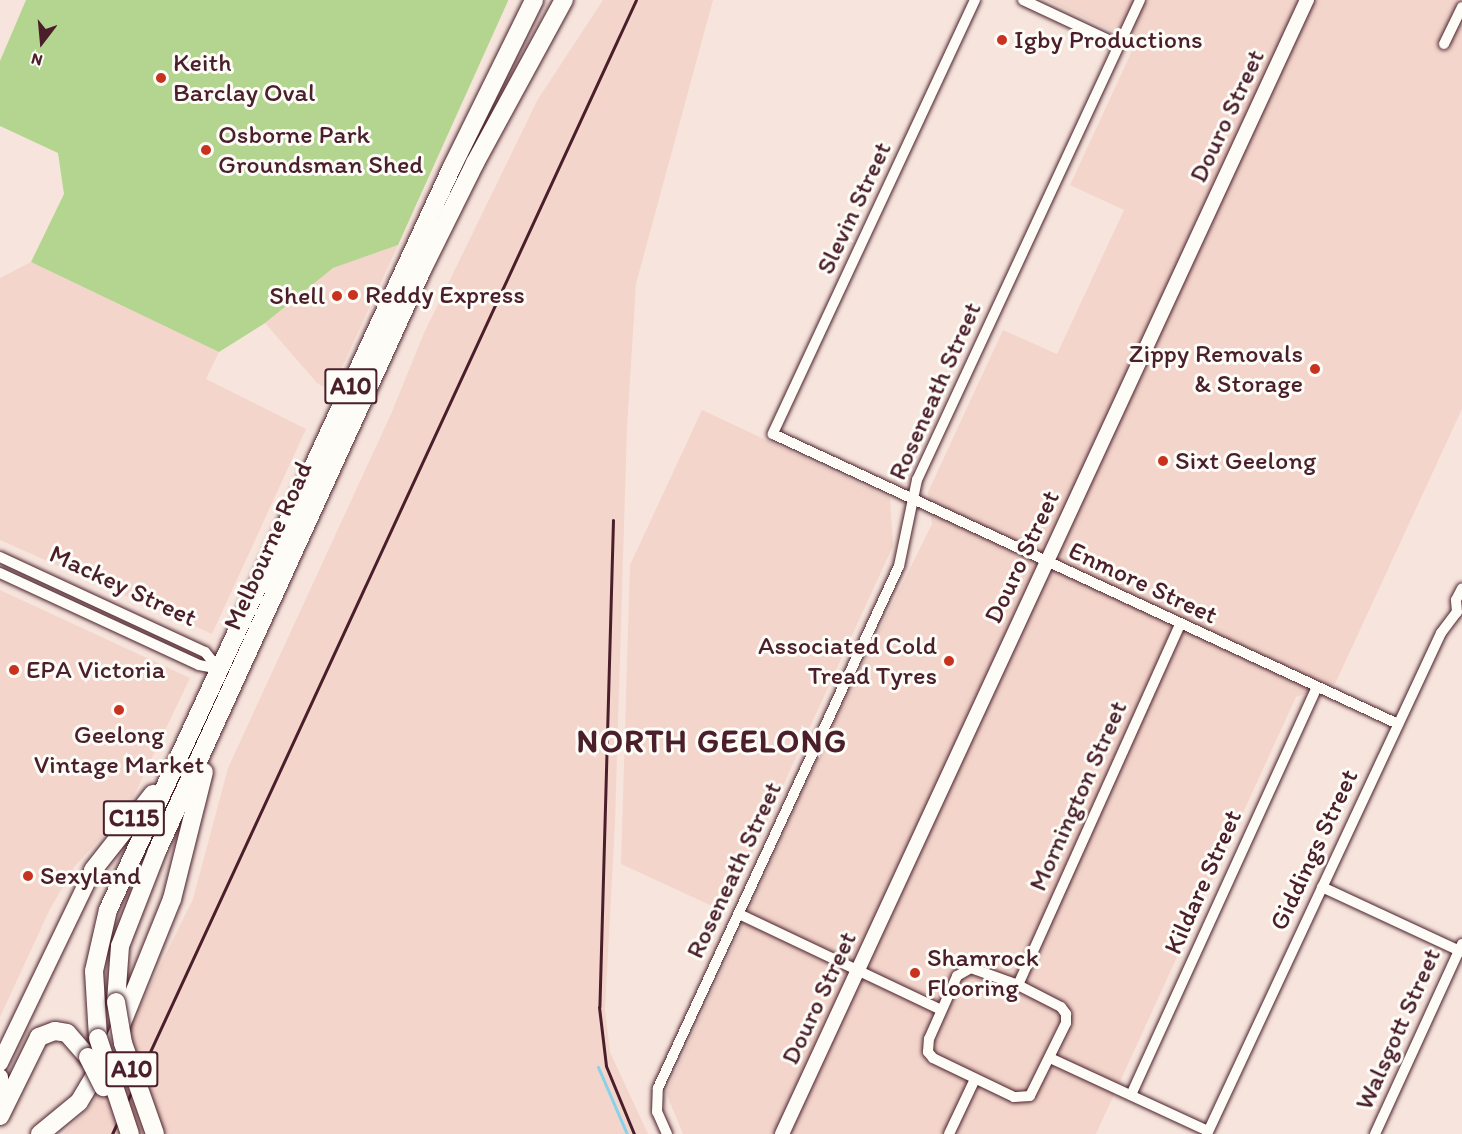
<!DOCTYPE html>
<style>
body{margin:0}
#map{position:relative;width:1462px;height:1134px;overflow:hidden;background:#f7e5dd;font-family:Itim,sans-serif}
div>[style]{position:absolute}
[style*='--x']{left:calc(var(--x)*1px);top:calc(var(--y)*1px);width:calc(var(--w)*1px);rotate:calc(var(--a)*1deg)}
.built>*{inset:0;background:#f3d5cb}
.green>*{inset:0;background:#b3d58f}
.stream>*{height:3px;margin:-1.5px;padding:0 1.5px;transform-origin:1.5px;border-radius:1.5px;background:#87d2e8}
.roads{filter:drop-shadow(0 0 2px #4a1f2b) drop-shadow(0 0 2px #4a1f2b)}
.minor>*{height:10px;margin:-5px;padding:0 5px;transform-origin:5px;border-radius:5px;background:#fdfcf7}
.tertiary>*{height:14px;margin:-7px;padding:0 7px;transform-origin:7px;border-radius:7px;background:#fdfcf7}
.secondary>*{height:16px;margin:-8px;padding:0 8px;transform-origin:8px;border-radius:8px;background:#fdfcf7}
.trunk>*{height:18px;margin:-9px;padding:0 9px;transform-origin:9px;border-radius:9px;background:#fdfcf7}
.rail>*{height:3px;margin:-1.5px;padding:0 1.5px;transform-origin:1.5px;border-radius:1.5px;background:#4a1f2b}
.bridges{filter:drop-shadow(0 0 2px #4a1f2b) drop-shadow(0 0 2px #4a1f2b)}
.trunk-bridge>*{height:18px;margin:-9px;padding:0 9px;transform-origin:9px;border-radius:9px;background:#fdfcf7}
.dots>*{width:16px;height:16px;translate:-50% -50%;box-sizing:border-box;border:3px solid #fdfcf7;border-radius:50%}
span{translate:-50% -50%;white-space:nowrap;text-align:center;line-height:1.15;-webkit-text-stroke:6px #fdfcf7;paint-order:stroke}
.shield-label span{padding:2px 4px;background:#fdfcf7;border:2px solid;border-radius:4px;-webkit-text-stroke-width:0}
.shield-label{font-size:24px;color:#4a1f2b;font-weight:700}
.poi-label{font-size:26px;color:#4a1f2b}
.left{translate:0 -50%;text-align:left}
.right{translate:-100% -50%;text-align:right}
.street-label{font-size:26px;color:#4a1f2b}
.district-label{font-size:32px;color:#4a1f2b;font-weight:700;letter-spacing:1.5px}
.north{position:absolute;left:12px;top:12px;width:60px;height:60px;-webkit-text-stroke:4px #fdfcf7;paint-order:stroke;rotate:196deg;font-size:16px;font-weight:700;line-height:24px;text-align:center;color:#4a1f2b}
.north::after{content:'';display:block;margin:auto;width:21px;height:27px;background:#4a1f2b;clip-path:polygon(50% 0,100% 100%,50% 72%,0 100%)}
</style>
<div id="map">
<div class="built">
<div style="clip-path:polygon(603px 0,713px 0,636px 284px,627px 427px,615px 822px,605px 1009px,610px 1052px,648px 1134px,63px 1134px,92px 1104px,193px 899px,228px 768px,391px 414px,424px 333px,538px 99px)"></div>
<div style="clip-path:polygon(1047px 0,1462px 0,1462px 409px,1335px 684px,1296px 697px,1096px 1134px,683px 1134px,666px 1093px,838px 714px,932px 524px,928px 492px,1003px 330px,1057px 354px,1124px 210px,1070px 185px,1136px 42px)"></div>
<div style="clip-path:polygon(398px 245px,331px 391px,317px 383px,265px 323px,333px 268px)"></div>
<div style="clip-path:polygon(31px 262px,219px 352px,206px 379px,306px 429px,212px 634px,0 540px,0 278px)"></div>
<div style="clip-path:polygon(702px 410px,890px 498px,893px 546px,725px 912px,621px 864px,630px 565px)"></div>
<div style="clip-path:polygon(0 590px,190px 678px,128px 808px,75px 866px,50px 909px,0 1017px)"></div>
</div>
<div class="green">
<div style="clip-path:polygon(26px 0,508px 0,508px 1px,398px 245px,333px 268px,265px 323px,219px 352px,31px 262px,64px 194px,58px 153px,0 126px,0 61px)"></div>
</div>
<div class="stream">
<div style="--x:598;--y:1067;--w:73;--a:66.6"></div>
</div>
<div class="roads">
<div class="minor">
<div style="--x:975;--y:0;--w:479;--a:115"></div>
<div style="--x:773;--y:434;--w:689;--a:24.89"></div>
<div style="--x:1023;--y:0;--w:106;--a:25.1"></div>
<div style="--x:1444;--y:44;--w:41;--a:-64.1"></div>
<div style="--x:0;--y:557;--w:226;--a:24.9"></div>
<div style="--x:205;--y:652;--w:22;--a:51"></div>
<div style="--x:0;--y:573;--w:219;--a:24.8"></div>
<div style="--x:199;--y:665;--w:20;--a:11"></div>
<div style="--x:1322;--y:887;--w:154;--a:24.9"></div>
<div style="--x:739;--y:914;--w:224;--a:25.4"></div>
<div style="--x:971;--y:968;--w:50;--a:19.9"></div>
<div style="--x:1018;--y:985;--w:48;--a:27.1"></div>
<div style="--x:1061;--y:1007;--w:9;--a:54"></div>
<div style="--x:1066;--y:1014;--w:9;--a:90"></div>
<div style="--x:1066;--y:1023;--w:81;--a:116.3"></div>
<div style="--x:1030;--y:1096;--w:16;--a:176"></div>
<div style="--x:1014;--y:1097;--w:90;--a:-154.3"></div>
<div style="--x:933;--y:1058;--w:8;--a:-130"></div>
<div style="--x:928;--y:1052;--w:13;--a:-86"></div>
<div style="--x:929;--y:1039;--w:69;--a:-66"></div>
<div style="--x:957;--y:976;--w:16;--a:-30"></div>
<div style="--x:1018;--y:985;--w:395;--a:-65.8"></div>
<div style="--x:1050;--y:1058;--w:174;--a:24.8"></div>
<div style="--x:1131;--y:1095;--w:448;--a:-65.5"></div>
<div style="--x:667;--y:1134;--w:24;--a:-114"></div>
<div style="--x:657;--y:1112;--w:24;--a:-88"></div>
<div style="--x:658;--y:1088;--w:575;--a:-65.22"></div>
<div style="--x:899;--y:566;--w:88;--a:-78.2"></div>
<div style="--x:917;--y:480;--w:529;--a:-65.08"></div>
<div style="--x:949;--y:1134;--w:61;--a:-64.7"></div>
<div style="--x:1207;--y:1134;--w:553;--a:-64.96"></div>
<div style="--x:1441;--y:633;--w:26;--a:-53"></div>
<div style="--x:1457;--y:612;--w:12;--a:-95"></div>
<div style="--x:1456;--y:600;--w:13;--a:-63"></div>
<div style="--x:1375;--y:1134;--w:209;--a:-65.4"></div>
</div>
<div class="tertiary">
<div style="--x:782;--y:1134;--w:1250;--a:-65.16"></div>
</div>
<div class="secondary">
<div style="--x:0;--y:1063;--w:214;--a:-64.3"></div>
<div style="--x:0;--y:1077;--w:34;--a:88"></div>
</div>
<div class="trunk">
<div style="--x:93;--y:870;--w:97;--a:-51.7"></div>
<div style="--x:116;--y:1002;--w:56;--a:-85.9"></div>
<div style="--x:120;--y:946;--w:102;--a:-68.7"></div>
<div style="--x:157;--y:851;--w:639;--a:-65.48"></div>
<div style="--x:422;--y:270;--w:119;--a:-63.6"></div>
<div style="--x:475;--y:163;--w:186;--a:-61.4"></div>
<div style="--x:98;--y:1038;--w:67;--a:-93.4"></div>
<div style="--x:94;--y:971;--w:63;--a:-77.1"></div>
<div style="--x:108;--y:910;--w:819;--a:-65.16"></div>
<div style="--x:452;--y:167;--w:186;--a:-63.8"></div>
<div style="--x:0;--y:1116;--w:88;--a:-63.7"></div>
<div style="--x:39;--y:1037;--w:17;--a:-21"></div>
<div style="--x:55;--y:1031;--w:12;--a:9"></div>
<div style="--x:67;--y:1033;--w:32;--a:49"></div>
<div style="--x:40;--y:1134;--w:50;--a:-39.4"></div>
<div style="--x:79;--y:1102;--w:66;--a:-59.2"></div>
<div style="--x:113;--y:1045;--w:157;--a:-68"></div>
<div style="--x:172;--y:899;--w:131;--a:-75.9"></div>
</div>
</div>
<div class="rail">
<div style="--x:613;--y:520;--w:487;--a:91.6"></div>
<div style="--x:599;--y:1007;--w:59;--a:83.2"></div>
<div style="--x:606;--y:1066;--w:74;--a:67.6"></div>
<div style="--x:112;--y:1134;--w:1249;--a:-65.2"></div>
</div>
<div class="bridges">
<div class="trunk-bridge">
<div style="--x:116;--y:1002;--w:42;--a:80.3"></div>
<div style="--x:123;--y:1043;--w:96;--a:70.6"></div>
<div style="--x:98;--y:1038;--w:101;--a:71.6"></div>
<div style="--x:88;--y:1057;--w:34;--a:63"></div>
</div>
</div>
<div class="dots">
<div style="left:1002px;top:40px;background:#c8321e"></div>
<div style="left:161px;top:78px;background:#c8321e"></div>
<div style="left:206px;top:150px;background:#c8321e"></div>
<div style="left:353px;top:295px;background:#c8321e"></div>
<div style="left:337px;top:296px;background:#c8321e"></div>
<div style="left:1315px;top:369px;background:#c8321e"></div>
<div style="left:1163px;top:461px;background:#c8321e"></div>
<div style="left:949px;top:661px;background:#c8321e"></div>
<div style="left:14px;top:670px;background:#c8321e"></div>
<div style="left:119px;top:710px;background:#c8321e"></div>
<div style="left:28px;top:876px;background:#c8321e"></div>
<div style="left:915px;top:973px;background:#c8321e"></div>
</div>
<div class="shield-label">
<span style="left:351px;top:386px">A10</span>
<span style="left:134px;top:818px">C115</span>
<span style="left:132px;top:1069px">A10</span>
</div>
<div class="poi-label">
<span class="left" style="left:1014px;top:40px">Igby Productions</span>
<span class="left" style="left:173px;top:78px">Keith<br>Barclay Oval</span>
<span class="left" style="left:218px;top:150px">Osborne Park<br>Groundsman Shed</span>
<span class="left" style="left:365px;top:295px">Reddy Express</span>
<span class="right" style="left:325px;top:296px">Shell</span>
<span class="right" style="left:1303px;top:369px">Zippy Removals<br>&amp; Storage</span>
<span class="left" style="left:1175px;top:461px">Sixt Geelong</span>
<span class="right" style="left:937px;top:661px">Associated Cold<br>Tread Tyres</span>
<span class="left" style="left:26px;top:670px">EPA Victoria</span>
<span style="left:119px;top:750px">Geelong<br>Vintage Market</span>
<span class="left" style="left:40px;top:876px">Sexyland</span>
<span class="left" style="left:927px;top:973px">Shamrock<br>Flooring</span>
</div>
<div class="street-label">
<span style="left:1227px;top:116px;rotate:-65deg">Douro Street</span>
<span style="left:854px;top:208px;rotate:-65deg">Slevin Street</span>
<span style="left:935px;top:391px;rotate:-66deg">Roseneath Street</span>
<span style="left:268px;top:546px;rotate:-66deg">Melbourne Road</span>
<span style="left:1022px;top:557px;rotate:-65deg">Douro Street</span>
<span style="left:1143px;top:583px;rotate:25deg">Enmore Street</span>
<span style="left:123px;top:586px;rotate:25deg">Mackey Street</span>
<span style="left:1078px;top:796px;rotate:-66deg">Mornington Street</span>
<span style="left:1314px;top:850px;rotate:-65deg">Giddings Street</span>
<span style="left:734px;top:870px;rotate:-65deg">Roseneath Street</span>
<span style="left:1203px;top:882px;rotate:-66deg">Kildare Street</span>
<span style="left:819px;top:998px;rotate:-65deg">Douro Street</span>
<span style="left:1398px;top:1029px;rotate:-66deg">Walsgott Street</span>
</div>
<div class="district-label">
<span style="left:712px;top:741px">NORTH GEELONG</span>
</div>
<div class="north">N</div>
</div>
